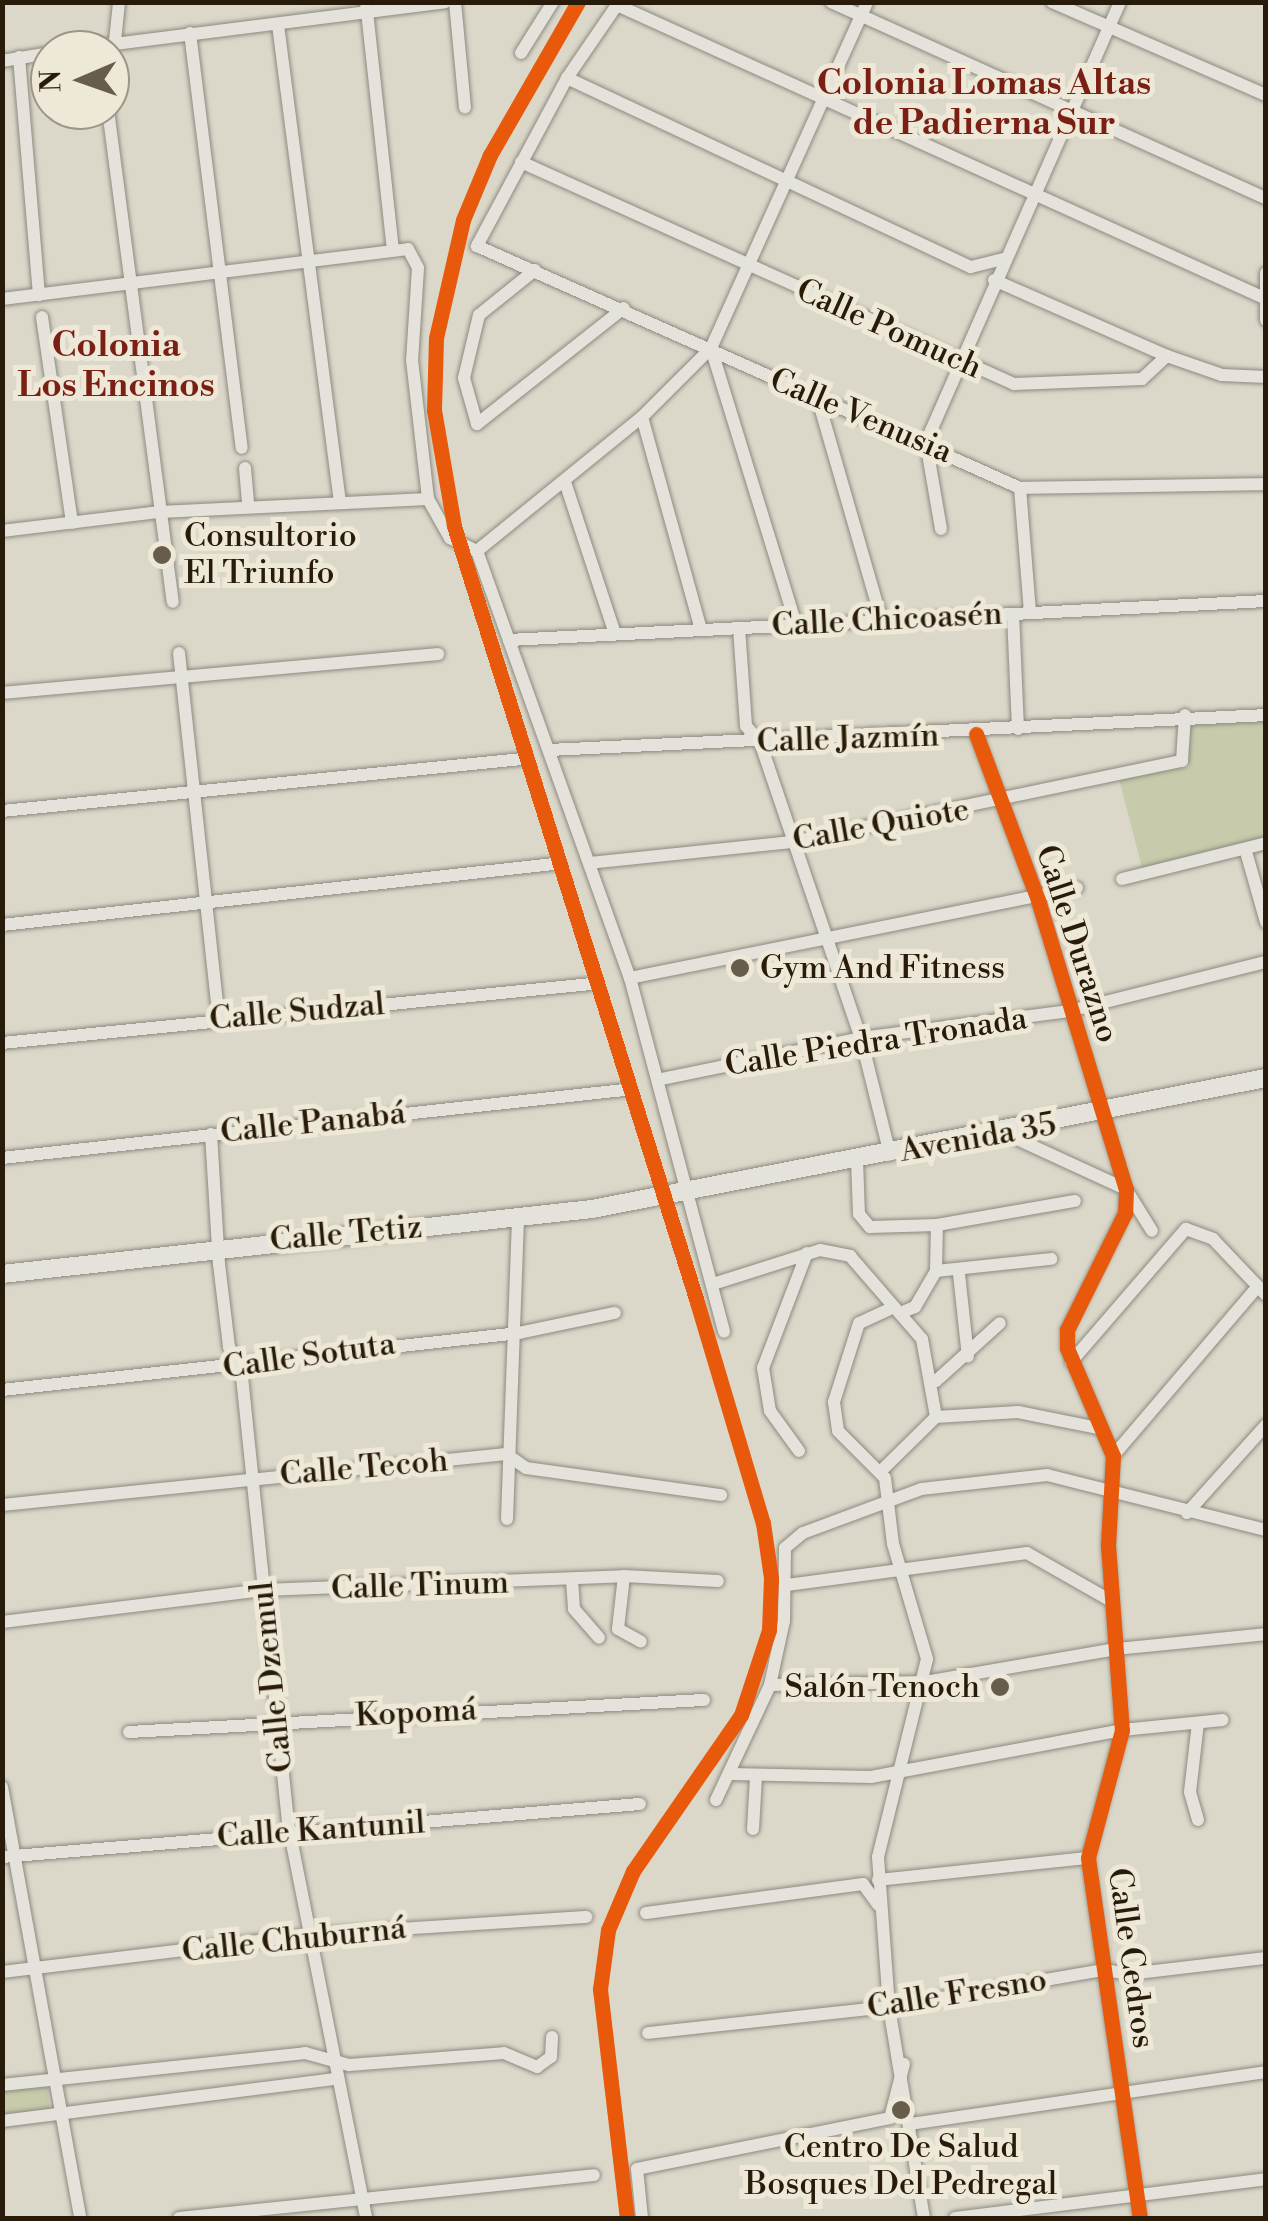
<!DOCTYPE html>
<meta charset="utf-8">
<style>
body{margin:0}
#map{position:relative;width:1268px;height:2221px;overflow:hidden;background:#dbd8ca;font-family:"Libre Bodoni",serif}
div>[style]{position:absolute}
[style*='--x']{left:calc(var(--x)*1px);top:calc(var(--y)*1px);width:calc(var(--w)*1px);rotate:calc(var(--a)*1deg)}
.green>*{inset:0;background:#c7cbab;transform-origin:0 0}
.roads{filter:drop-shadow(0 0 2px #8d897f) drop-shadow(0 0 2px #8d897f)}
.street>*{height:12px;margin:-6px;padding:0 6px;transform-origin:6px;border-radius:6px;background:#e4e2db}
.secondary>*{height:18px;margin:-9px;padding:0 9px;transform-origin:9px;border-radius:9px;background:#e4e2db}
.cycleway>*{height:15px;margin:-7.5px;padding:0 7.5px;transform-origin:7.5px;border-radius:7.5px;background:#e8590c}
.dots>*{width:28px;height:28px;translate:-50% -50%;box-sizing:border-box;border:5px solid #ede8d7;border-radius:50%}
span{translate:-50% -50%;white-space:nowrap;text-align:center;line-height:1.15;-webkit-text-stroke:10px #ede8d7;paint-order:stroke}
.street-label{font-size:32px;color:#281b0a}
.poi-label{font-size:32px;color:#281b0a}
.left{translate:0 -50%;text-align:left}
.right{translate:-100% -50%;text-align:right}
.neighbourhood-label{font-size:35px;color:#7a1f14;font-weight:700}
.frame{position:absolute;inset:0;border:5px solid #281b0a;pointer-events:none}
.north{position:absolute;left:30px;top:30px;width:100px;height:100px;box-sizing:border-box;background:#ede8d7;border:2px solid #9e9685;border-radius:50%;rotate:268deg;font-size:28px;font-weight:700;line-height:40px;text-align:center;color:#281b0a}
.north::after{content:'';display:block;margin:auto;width:35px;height:45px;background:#675d4d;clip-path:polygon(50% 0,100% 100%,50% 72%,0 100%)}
</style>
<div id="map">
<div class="green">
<div style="clip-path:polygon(1265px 721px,1265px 838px,1142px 868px,1119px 779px,1189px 767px,1187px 726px)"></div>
<div style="left:47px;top:2084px;width:27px;height:45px;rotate:84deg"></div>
</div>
<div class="roads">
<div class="street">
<div style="--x:366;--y:2;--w:249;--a:83.8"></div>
<div style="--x:455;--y:2;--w:106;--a:84.6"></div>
<div style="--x:619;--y:2;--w:92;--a:124.4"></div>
<div style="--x:567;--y:78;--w:191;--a:118.2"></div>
<div style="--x:477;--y:246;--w:594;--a:24.02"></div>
<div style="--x:1020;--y:488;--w:246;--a:-0.9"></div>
<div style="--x:831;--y:2;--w:477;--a:24.3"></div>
<div style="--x:1052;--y:2;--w:233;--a:23.5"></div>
<div style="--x:617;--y:5;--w:708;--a:24.36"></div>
<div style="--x:278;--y:25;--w:480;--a:82.6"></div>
<div style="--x:190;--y:33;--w:418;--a:82.9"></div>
<div style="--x:115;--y:41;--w:39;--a:-84"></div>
<div style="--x:67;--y:50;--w:381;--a:-7.2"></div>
<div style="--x:521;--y:53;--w:60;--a:-57.9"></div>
<div style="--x:19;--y:57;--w:239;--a:85.2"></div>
<div style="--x:2;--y:61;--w:49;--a:-9.5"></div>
<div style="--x:567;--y:78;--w:446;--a:25.1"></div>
<div style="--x:971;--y:267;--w:33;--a:-14"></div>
<div style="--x:108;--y:110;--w:496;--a:82.5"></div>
<div style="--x:521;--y:162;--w:541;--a:24.24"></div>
<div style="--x:1014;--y:384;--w:128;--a:-2.2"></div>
<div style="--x:1142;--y:379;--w:34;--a:-43"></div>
<div style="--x:535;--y:270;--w:72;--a:141.2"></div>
<div style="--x:479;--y:315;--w:65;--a:103.4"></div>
<div style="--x:464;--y:378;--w:48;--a:74.2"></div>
<div style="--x:477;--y:424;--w:187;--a:-38.3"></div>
<div style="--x:1266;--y:273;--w:47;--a:90"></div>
<div style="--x:994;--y:280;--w:189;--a:23.7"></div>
<div style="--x:1167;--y:356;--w:58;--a:19.1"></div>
<div style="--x:1222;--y:375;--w:44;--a:2.6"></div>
<div style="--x:2;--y:299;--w:409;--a:-7"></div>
<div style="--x:408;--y:249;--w:21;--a:62"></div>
<div style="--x:418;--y:268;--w:92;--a:93.7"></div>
<div style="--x:412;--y:360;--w:140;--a:83.4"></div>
<div style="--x:428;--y:499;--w:45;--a:60.6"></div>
<div style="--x:450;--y:538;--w:30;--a:26"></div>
<div style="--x:42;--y:317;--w:208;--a:81.7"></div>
<div style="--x:711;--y:348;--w:290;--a:72.9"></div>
<div style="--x:819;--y:403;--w:227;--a:73.9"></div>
<div style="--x:642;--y:417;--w:221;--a:74.5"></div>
<div style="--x:245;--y:468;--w:37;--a:85"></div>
<div style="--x:565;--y:482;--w:160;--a:71.8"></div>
<div style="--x:1020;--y:488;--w:125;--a:85.4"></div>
<div style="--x:941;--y:529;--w:88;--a:-99.8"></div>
<div style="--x:926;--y:442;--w:481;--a:-66.2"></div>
<div style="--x:2;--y:531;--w:159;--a:-6.9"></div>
<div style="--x:160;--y:512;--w:268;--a:-2.8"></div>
<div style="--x:477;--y:551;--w:454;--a:70.3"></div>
<div style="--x:630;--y:978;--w:366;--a:75.1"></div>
<div style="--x:477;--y:551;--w:213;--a:-39.1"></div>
<div style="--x:642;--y:417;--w:98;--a:-45"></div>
<div style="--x:711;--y:348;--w:380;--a:-65.7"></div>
<div style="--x:1013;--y:614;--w:115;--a:87.5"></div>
<div style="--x:739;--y:628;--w:98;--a:85.9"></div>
<div style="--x:746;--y:726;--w:21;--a:49"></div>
<div style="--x:760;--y:742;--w:313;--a:71.2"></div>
<div style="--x:861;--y:1038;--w:120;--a:76"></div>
<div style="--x:509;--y:640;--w:758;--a:-2.95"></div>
<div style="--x:179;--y:653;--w:368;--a:83.8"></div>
<div style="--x:2;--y:693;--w:438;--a:-5.1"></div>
<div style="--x:976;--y:734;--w:177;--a:69.5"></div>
<div style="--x:1038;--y:900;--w:302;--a:73.1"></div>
<div style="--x:1126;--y:1189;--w:24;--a:92"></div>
<div style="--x:1125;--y:1213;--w:131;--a:116.4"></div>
<div style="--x:1067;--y:1330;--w:18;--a:90"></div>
<div style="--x:1067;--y:1348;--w:117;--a:66.9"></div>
<div style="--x:1113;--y:1456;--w:89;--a:93.2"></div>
<div style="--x:1108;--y:1545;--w:186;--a:85.7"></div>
<div style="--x:1122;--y:1730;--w:132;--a:104.9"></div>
<div style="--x:1088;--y:1858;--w:364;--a:81.8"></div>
<div style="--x:549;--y:750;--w:718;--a:-2.79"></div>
<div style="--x:2;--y:811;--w:523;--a:-5.71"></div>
<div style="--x:1246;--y:852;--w:73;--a:74.1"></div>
<div style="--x:589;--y:863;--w:205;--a:-5.9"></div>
<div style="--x:793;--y:842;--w:397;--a:-11.8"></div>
<div style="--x:1182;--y:761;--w:46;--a:-86.3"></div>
<div style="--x:1122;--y:879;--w:148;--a:-14"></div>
<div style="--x:2;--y:925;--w:555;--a:-6.31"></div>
<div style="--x:630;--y:978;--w:456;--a:-11.4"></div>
<div style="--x:2;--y:1043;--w:592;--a:-5.72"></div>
<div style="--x:662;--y:1079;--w:203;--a:-11.6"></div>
<div style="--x:861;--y:1038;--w:210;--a:-7.4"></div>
<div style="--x:1069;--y:1011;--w:203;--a:-14"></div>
<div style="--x:1004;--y:1133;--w:134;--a:24.7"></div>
<div style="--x:1126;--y:1189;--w:49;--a:58.2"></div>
<div style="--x:211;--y:1134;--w:130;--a:86.5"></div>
<div style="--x:219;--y:1264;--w:84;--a:83.1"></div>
<div style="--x:229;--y:1347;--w:23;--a:59"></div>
<div style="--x:241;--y:1367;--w:463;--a:84.1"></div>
<div style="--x:289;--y:1828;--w:398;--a:78.8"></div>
<div style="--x:2;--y:1158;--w:626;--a:-6.24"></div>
<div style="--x:857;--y:1160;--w:54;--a:87.9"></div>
<div style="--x:859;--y:1214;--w:17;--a:50"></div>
<div style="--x:870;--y:1227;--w:67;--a:-1.7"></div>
<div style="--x:937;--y:1225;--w:140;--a:-9.9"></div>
<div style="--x:936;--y:1271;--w:116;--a:-6"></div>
<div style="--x:959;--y:1274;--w:83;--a:83.8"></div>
<div style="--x:713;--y:1284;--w:112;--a:-17.6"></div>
<div style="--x:820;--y:1250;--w:31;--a:11"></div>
<div style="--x:850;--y:1256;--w:110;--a:49.1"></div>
<div style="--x:922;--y:1339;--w:79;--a:79.8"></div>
<div style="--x:894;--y:1307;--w:38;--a:155"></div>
<div style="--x:859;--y:1323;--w:83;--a:107.6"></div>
<div style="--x:834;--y:1402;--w:29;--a:82"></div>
<div style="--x:838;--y:1431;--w:66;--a:45"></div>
<div style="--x:885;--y:1478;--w:66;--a:83.1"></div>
<div style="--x:893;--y:1544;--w:120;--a:73.5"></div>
<div style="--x:927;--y:1659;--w:204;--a:103.9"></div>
<div style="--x:878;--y:1857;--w:150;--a:85.8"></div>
<div style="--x:889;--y:2007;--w:214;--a:80.6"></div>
<div style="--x:905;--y:1311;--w:11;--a:-22"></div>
<div style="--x:915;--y:1307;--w:42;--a:-59.7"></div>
<div style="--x:936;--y:1271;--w:46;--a:-88.8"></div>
<div style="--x:1071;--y:1362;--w:176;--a:-49.2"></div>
<div style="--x:1186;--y:1229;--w:29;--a:20"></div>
<div style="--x:1213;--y:1239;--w:77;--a:46.6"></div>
<div style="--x:936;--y:1381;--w:86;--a:-42.2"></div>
<div style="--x:2;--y:1390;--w:520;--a:-6.29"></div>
<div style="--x:519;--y:1333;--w:98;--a:-11.8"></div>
<div style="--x:936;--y:1417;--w:82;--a:-3.5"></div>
<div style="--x:1018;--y:1412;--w:82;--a:11.3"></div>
<div style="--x:799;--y:1451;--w:49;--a:-125.9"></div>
<div style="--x:770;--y:1411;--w:44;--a:-99.2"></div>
<div style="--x:763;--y:1368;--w:123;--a:-69.1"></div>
<div style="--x:1113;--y:1456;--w:223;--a:-49.5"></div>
<div style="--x:881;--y:1471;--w:77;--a:-44.5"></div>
<div style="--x:2;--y:1505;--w:507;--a:-5.78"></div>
<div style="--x:506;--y:1454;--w:24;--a:35"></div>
<div style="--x:526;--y:1468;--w:197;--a:7.9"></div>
<div style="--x:1187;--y:1513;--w:118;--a:-48.1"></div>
<div style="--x:507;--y:1519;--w:301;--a:-87.9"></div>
<div style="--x:624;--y:1576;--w:53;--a:96.5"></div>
<div style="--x:618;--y:1629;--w:26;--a:29"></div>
<div style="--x:572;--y:1580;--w:29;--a:86"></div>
<div style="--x:574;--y:1609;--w:38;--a:49"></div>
<div style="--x:787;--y:1585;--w:242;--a:-7.6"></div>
<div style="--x:1027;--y:1553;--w:97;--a:29.7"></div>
<div style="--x:2;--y:1622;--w:263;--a:-7"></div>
<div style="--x:263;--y:1590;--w:361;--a:-2.2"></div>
<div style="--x:624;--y:1576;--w:94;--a:3"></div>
<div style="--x:770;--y:1685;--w:155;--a:-1.1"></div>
<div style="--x:925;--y:1682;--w:194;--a:-9.8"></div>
<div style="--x:1116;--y:1649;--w:151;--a:-5.7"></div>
<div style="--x:129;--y:1732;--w:576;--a:-3.19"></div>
<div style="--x:730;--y:1774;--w:141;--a:1.2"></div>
<div style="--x:871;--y:1777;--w:255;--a:-10.6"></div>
<div style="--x:1122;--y:1730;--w:101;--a:-5.7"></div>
<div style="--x:2;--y:1787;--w:438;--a:79.7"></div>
<div style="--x:716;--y:1800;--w:127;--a:-64.8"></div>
<div style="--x:770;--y:1685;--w:66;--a:-77.7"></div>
<div style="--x:784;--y:1621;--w:73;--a:-89.2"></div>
<div style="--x:785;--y:1548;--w:23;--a:-40"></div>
<div style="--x:803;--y:1533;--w:126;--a:-20.4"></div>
<div style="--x:921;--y:1489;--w:127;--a:-6.3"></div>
<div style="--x:1047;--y:1475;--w:226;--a:14.1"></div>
<div style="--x:1198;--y:1820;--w:29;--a:-106"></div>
<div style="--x:1190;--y:1792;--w:69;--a:-83.4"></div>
<div style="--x:753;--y:1829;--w:52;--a:-86.7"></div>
<div style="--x:2;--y:1857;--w:640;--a:-4.75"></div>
<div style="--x:878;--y:1880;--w:211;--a:-6"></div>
<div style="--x:646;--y:1913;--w:219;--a:-7.6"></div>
<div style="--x:863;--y:1884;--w:26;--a:54"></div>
<div style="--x:2;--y:1972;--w:306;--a:-6.9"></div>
<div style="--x:306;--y:1935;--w:281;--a:-3.7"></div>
<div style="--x:648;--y:2033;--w:242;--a:-6.2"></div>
<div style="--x:889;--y:2007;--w:218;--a:-9.8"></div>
<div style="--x:1104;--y:1970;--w:25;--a:9"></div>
<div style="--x:1129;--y:1974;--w:138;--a:-6.7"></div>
<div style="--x:2;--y:2085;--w:305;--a:-6"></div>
<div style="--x:305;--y:2053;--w:46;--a:15.3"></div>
<div style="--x:349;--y:2065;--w:155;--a:-4.4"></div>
<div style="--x:504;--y:2053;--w:36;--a:23"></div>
<div style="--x:537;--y:2067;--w:17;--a:-36"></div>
<div style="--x:551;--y:2057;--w:20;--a:-87"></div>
<div style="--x:2;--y:2121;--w:336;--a:-7.2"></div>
<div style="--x:910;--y:2124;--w:360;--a:-8.3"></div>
<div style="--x:179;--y:2218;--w:417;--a:-5.9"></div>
<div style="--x:642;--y:2218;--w:49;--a:-95.8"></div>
<div style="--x:637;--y:2169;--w:258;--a:-11.4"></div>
<div style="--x:890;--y:2118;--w:56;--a:-75.5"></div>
<div style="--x:955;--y:2218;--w:313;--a:-7.1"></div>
</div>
<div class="secondary">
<div style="--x:2;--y:1274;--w:594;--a:-6.29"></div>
<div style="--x:592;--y:1209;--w:687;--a:-11"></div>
</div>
</div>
<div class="cycleway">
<div style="--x:578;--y:2;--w:177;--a:119.9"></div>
<div style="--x:490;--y:155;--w:70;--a:112.6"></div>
<div style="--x:463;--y:220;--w:121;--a:102.9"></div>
<div style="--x:436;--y:338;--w:72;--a:91.6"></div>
<div style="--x:434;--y:410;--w:118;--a:80.2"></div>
<div style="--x:454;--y:526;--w:813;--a:72.61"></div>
<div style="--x:697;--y:1302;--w:231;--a:73.4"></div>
<div style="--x:763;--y:1523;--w:56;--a:81.7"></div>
<div style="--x:771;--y:1578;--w:52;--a:92.2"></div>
<div style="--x:769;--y:1630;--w:89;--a:108.2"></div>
<div style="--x:741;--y:1715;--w:190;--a:124.7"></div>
<div style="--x:633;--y:1871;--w:64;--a:113"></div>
<div style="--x:608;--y:1930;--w:60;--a:97.7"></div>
<div style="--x:600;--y:1989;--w:231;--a:83.3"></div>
<div style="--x:976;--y:734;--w:177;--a:69.5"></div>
<div style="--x:1038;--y:900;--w:302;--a:73.1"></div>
<div style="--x:1126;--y:1189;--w:24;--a:92"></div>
<div style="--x:1125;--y:1213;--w:131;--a:116.4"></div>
<div style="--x:1067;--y:1330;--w:18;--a:90"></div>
<div style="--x:1067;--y:1348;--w:117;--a:66.9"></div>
<div style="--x:1113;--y:1456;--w:89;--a:93.2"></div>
<div style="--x:1108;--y:1545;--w:186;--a:85.7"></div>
<div style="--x:1122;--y:1730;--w:132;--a:104.9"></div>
<div style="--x:1088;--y:1858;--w:364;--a:81.8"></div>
</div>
<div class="dots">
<div style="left:162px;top:555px;background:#675d4d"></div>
<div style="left:740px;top:968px;background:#675d4d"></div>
<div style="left:1000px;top:1687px;background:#675d4d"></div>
<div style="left:901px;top:2110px;background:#675d4d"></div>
</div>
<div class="street-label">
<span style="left:889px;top:329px;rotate:24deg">Calle Pomuch</span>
<span style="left:861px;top:416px;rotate:23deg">Calle Venusia</span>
<span style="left:887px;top:620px;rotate:-3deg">Calle Chicoasén</span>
<span style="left:848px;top:739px;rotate:-2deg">Calle Jazmín</span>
<span style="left:881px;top:825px;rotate:-10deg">Calle Quiote</span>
<span style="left:1077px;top:944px;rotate:72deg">Calle Durazno</span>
<span style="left:297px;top:1012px;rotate:-5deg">Calle Sudzal</span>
<span style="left:876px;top:1042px;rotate:-9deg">Calle Piedra Tronada</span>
<span style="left:313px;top:1123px;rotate:-6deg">Calle Panabá</span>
<span style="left:978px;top:1138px;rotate:-10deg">Avenida 35</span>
<span style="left:346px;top:1234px;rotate:-5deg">Calle Tetiz</span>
<span style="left:309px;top:1356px;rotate:-8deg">Calle Sotuta</span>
<span style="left:364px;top:1468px;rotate:-5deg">Calle Tecoh</span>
<span style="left:420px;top:1586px;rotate:-2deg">Calle Tinum</span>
<span style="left:272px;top:1677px;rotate:-96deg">Calle Dzemul</span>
<span style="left:416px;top:1713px;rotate:-3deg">Kopomá</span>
<span style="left:321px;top:1830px;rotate:-4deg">Calle Kantunil</span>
<span style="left:294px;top:1940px;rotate:-6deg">Calle Chuburná</span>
<span style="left:1131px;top:1958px;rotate:82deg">Calle Cedros</span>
<span style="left:957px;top:1994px;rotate:-9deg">Calle Fresno</span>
</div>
<div class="poi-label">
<span class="left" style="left:184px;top:555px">Consultorio<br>El Triunfo</span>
<span class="left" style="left:760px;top:968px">Gym And Fitness</span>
<span class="right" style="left:980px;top:1687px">Salón Tenoch</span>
<span style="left:901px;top:2166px">Centro De Salud<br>Bosques Del Pedregal</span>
</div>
<div class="neighbourhood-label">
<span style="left:984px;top:104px">Colonia Lomas Altas<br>de Padierna Sur</span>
<span style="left:116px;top:366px">Colonia<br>Los Encinos</span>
</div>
<div class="frame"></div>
<div class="north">N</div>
</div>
